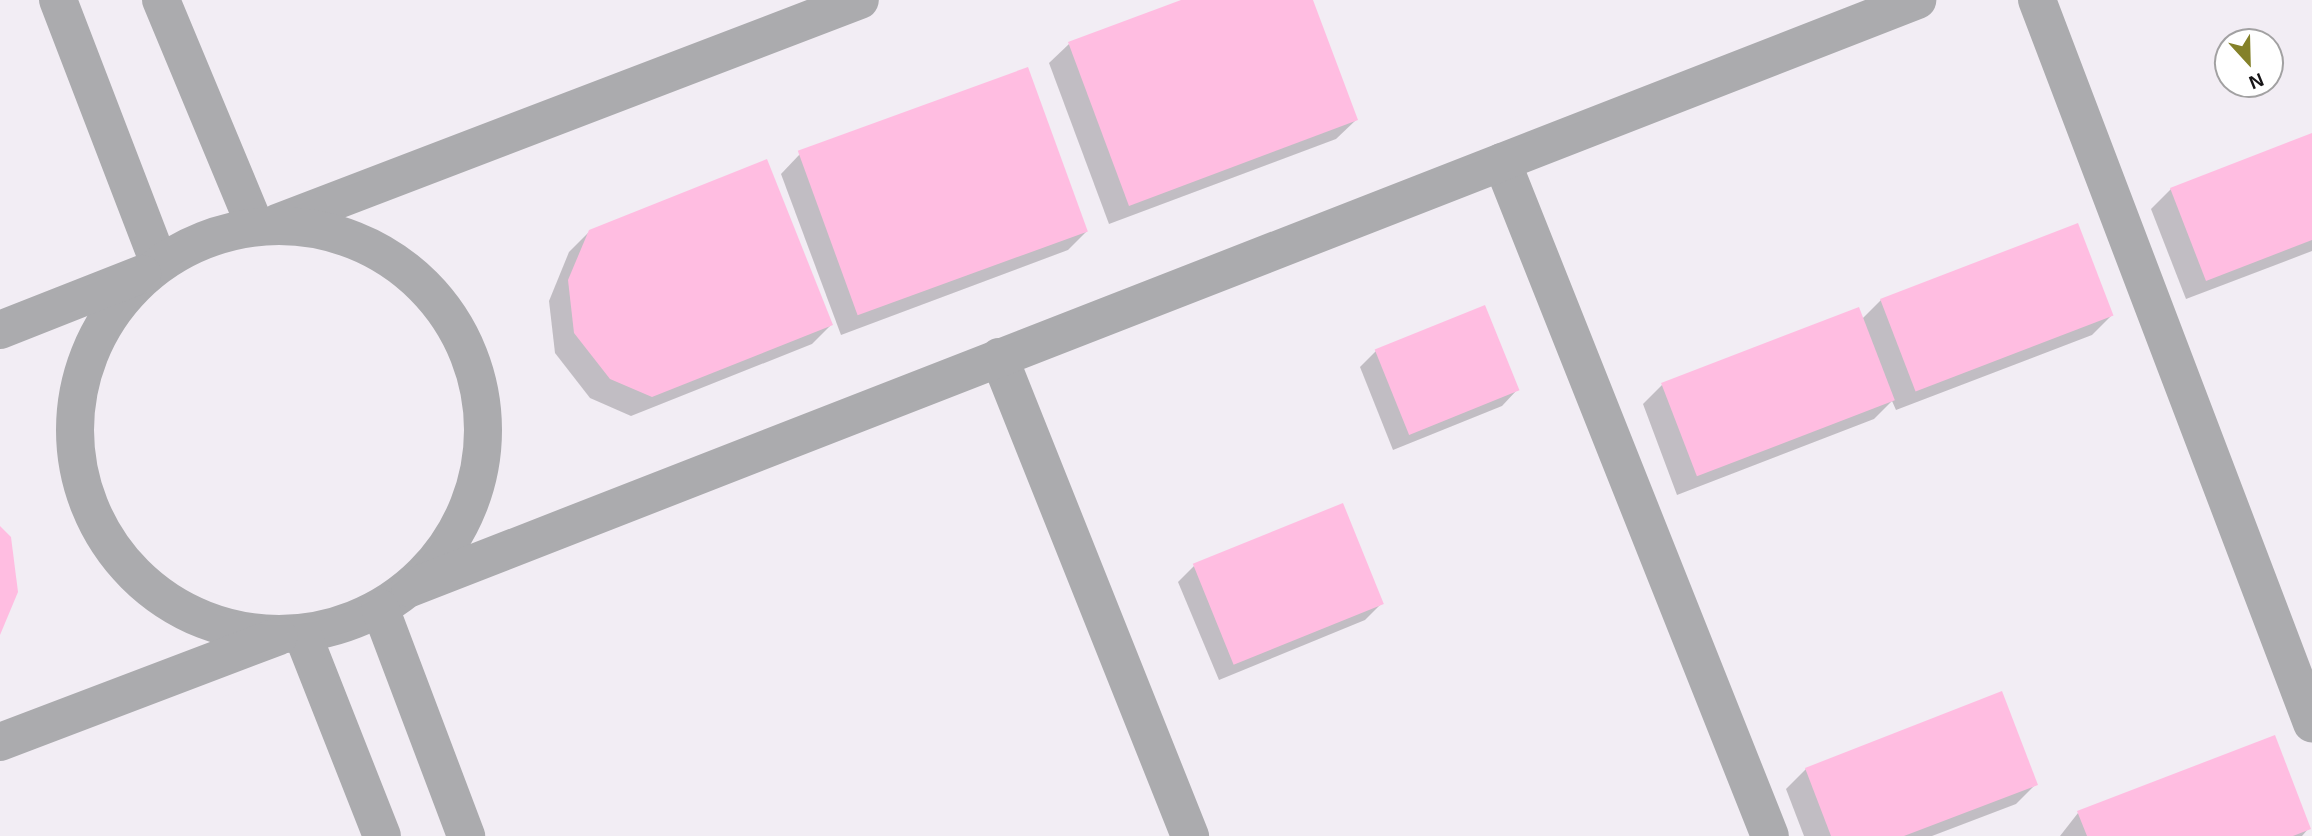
<!DOCTYPE html>
<style>
body{margin:0}
#map{position:relative;width:2312px;height:836px;overflow:hidden;background:#f2edf4;font-family:Helvetica,sans-serif}
div>[style]{position:absolute}
[style*='--x']{left:calc(var(--x)*1px);top:calc(var(--y)*1px);width:calc(var(--w)*1px);rotate:calc(var(--a)*1deg)}
.shadow>*{inset:0;background:#0003}
.building>*{inset:0;background:#ffbde1;transform-origin:0 0}
.minor>*{height:38px;margin:-19px;padding:0 19px;transform-origin:19px;border-radius:19px;background:#ababae}
.minor>.ring{margin:-19px;padding:0;box-sizing:content-box;background:none;border:38px solid #ababae;border-radius:50%}
span{translate:-50% -50%;white-space:nowrap;text-align:center;line-height:1.15;-webkit-text-stroke:7px #fff;paint-order:stroke}
.north{position:absolute;left:2214px;top:28px;width:70px;height:70px;box-sizing:border-box;background:#fff;border:2px solid #a2a1a2;border-radius:50%;rotate:158deg;font-size:19px;font-weight:700;line-height:28px;text-align:center;color:#171517}
.north::after{content:'';display:block;margin:auto;width:24px;height:32px;background:#848129;clip-path:polygon(50% 0,100% 100%,50% 72%,0 100%)}
</style>
<div id="map">
<div class="shadow">
<div style="clip-path:polygon(1186px 0,1311px 0,1356px 120px,1336px 139px,1109px 224px,1049px 63px,1069px 44px)"></div>
<div style="clip-path:polygon(2312px 135px,2312px 251px,2186px 299px,2151px 209px,2171px 189px)"></div>
<div style="clip-path:polygon(800px 154px,1087px 231px,1068px 250px,841px 335px,781px 174px)"></div>
<div style="clip-path:polygon(590px 231px,831px 325px,812px 344px,631px 416px,590px 398px,555px 353px,549px 301px,569px 252px)"></div>
<div style="clip-path:polygon(1881px 300px,2111px 316px,2092px 335px,1896px 410px,1892px 401px,1874px 419px,1677px 495px,1643px 404px,1662px 385px,1862px 319px)"></div>
<div style="clip-path:polygon(1376px 351px,1517px 390px,1502px 406px,1393px 450px,1360px 367px)"></div>
<div style="clip-path:polygon(1194px 566px,1381px 604px,1365px 620px,1219px 680px,1178px 582px)"></div>
<div style="clip-path:polygon(1806px 769px,2036px 784px,2016px 804px,1932px 836px,1804px 836px,1786px 789px)"></div>
<div style="clip-path:polygon(2078px 813px,2309px 828px,2302px 836px,2060px 836px)"></div>
</div>
<div class="building">
<div style="clip-path:polygon(1181px 0,1313px 0,1358px 120px,1129px 206px,1068px 42px)"></div>
<div style="left:1028px;top:67px;width:175px;height:245px;rotate:70deg"></div>
<div style="clip-path:polygon(2312px 133px,2312px 240px,2206px 281px,2170px 188px)"></div>
<div style="clip-path:polygon(767px 159px,833px 325px,652px 397px,610px 379px,574px 333px,568px 280px,589px 230px)"></div>
<div style="left:2078px;top:223px;width:99px;height:212px;rotate:69deg"></div>
<div style="left:1485px;top:305px;width:92px;height:119px;rotate:68deg"></div>
<div style="left:1859px;top:307px;width:100px;height:212px;rotate:69deg"></div>
<div style="left:1343px;top:503px;width:109px;height:162px;rotate:68deg"></div>
<div style="clip-path:polygon(0 526px,11px 537px,18px 592px,0 635px)"></div>
<div style="clip-path:polygon(2002px 691px,2038px 785px,1904px 836px,1831px 836px,1805px 768px)"></div>
<div style="clip-path:polygon(2275px 735px,2311px 829px,2293px 836px,2087px 836px,2077px 811px)"></div>
</div>
<div class="minor">
<div style="--x:58;--y:0;--w:282;--a:69"></div>
<div style="--x:161;--y:0;--w:245;--a:67.4"></div>
<div style="--x:2037;--y:0;--w:774;--a:69.18"></div>
<div style="--x:1502;--y:162;--w:725;--a:68.32"></div>
<div style="--x:277;--y:223;--w:624;--a:-20.93"></div>
<div class="ring" style="left:75px;top:226px;width:370px;height:370px"></div>
<div style="--x:0;--y:330;--w:153;--a:-21.5"></div>
<div style="--x:999;--y:357;--w:516;--a:68.26"></div>
<div style="--x:410;--y:588;--w:1618;--a:-21.31"></div>
<div style="--x:380;--y:608;--w:244;--a:69.3"></div>
<div style="--x:302;--y:633;--w:218;--a:68.5"></div>
<div style="--x:0;--y:742;--w:298;--a:-20.8"></div>
</div>
<div class="north">N</div>
</div>
